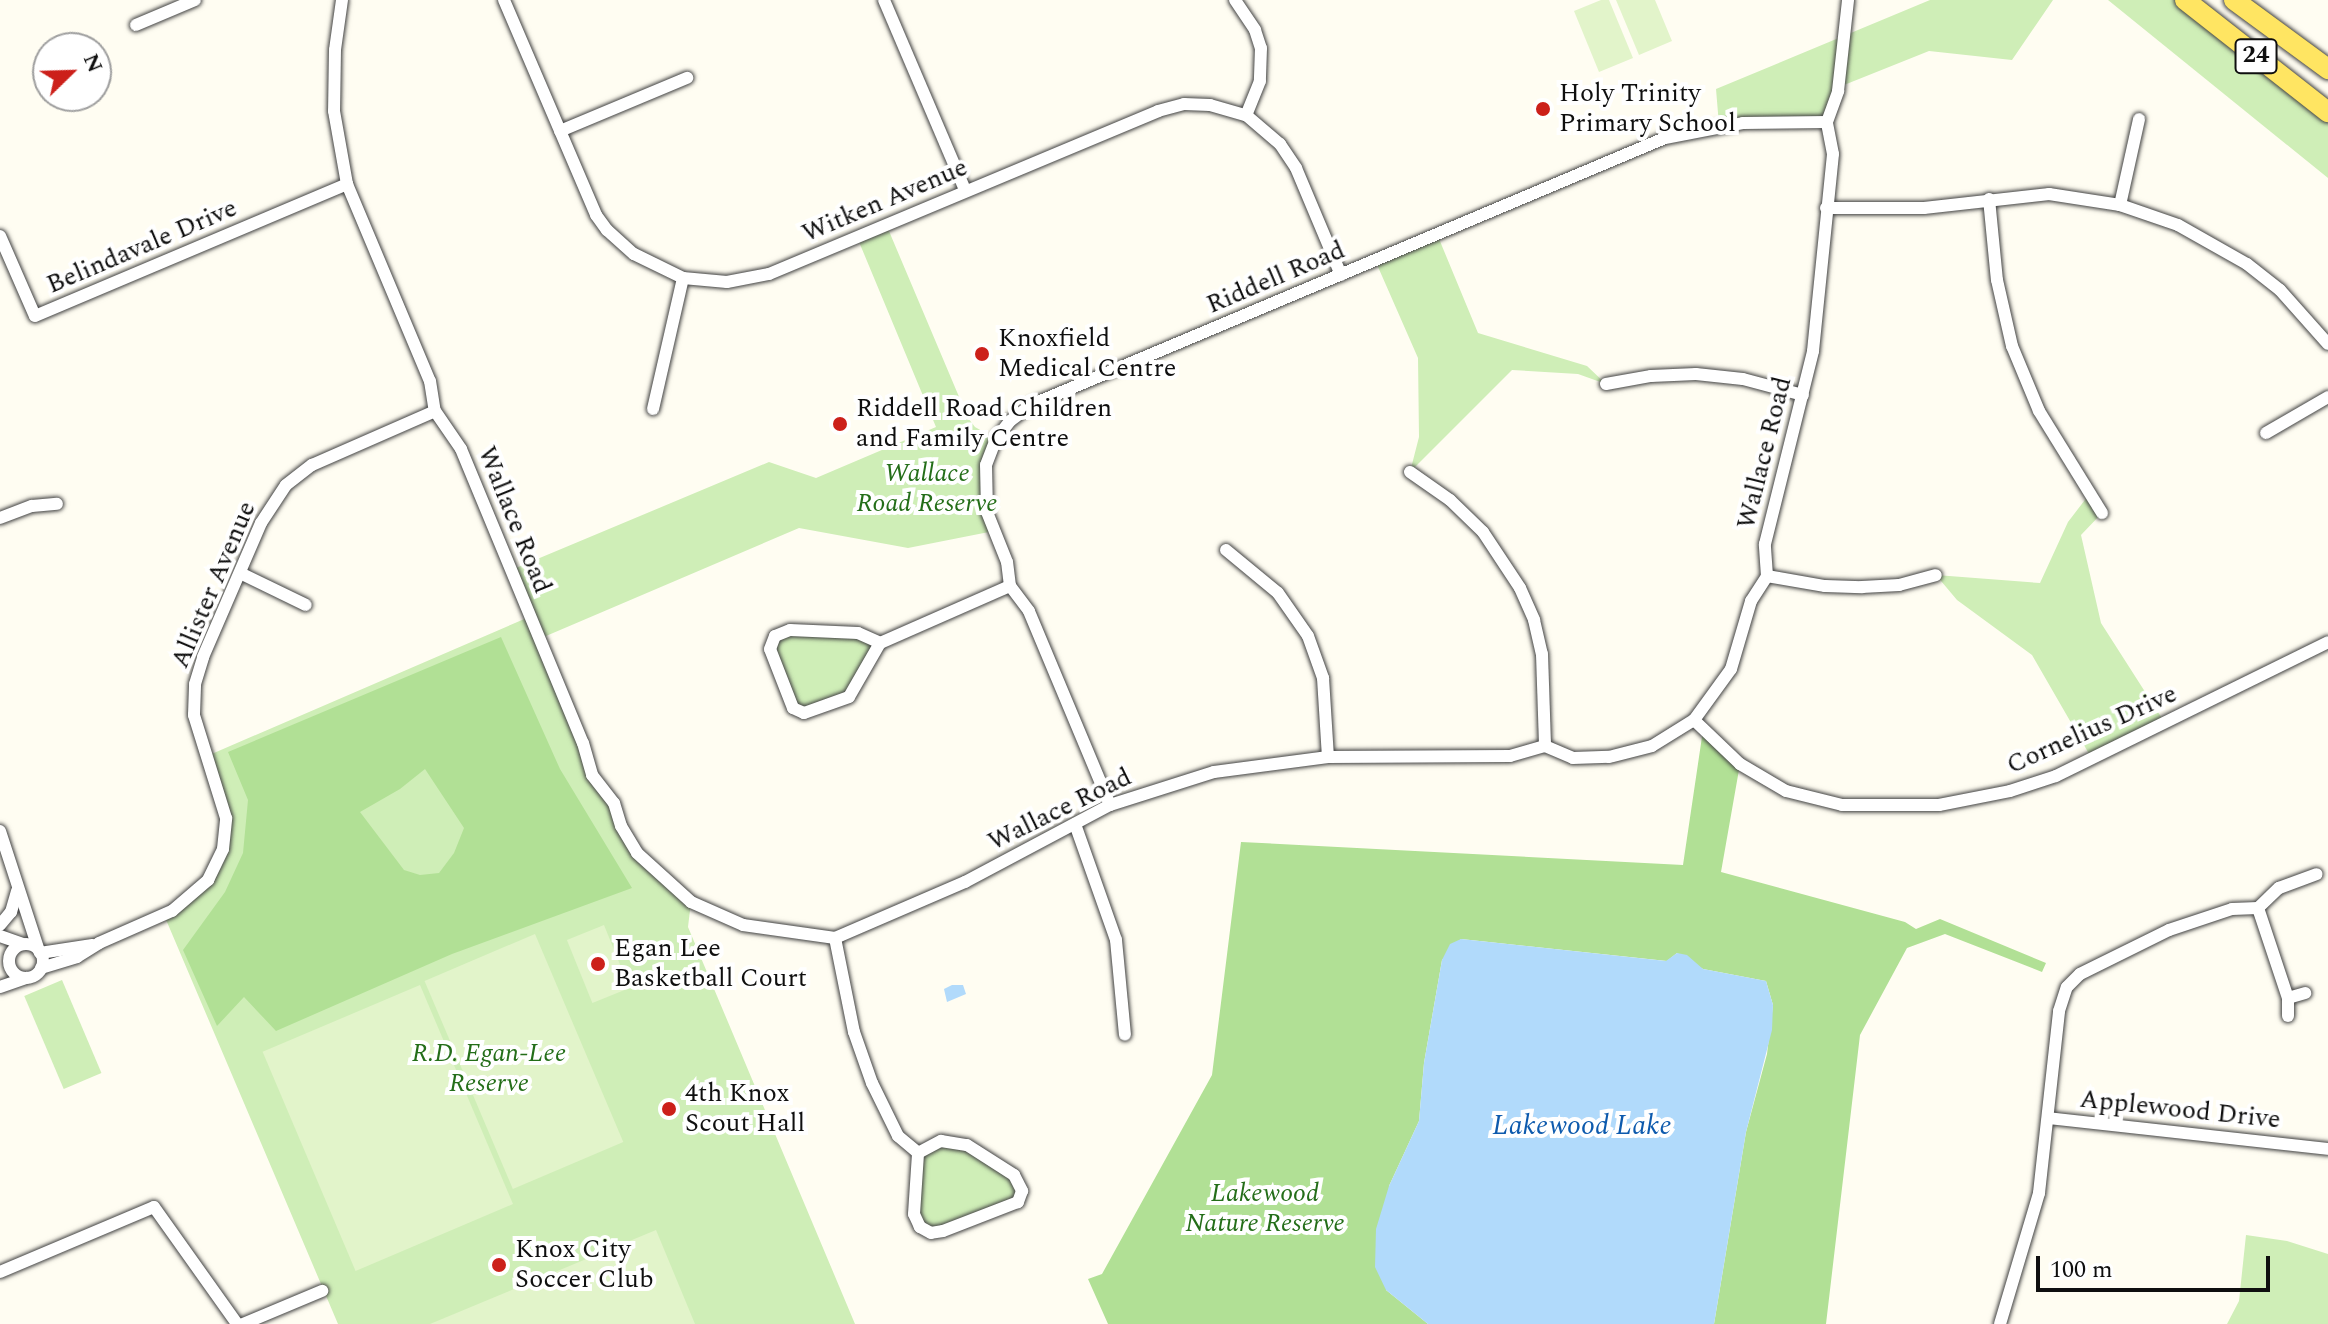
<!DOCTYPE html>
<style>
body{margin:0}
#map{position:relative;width:2328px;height:1324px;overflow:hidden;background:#fffdf2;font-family:Spectral,serif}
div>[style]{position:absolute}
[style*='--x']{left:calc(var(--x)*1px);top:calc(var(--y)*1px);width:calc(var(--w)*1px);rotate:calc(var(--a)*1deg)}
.green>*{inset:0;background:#cfeeb7;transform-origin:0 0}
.forest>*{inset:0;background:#b1e095}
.pitch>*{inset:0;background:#e2f4ca;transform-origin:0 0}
.water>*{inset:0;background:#b1dafb}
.roads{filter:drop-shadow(0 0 2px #424242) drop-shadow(0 0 2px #424242)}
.minor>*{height:12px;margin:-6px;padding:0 6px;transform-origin:6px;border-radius:6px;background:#fff}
.minor>.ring{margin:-6px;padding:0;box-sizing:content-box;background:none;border:12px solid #fff;border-radius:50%}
.primary>*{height:20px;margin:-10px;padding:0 10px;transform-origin:10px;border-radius:10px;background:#ffe562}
.dots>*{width:22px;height:22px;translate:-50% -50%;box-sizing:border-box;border:4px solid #fff;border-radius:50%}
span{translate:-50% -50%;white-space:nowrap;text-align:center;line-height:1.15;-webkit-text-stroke:8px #fff;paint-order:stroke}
.shield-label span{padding:2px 6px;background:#fff;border:2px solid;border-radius:6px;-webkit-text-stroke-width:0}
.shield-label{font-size:24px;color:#0f0f0f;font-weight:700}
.poi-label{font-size:26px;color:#0f0f0f}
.left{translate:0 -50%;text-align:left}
.street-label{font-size:26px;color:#0f0f0f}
.park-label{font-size:26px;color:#246e19;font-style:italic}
.water-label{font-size:28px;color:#0d5aad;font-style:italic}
.north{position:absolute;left:32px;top:32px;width:80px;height:80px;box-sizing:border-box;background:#fff;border:2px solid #9f9f9f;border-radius:50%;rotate:67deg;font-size:22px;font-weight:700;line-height:32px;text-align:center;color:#0f0f0f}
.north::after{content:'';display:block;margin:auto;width:28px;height:36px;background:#cc201a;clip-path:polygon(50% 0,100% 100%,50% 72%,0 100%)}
.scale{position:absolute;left:2036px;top:1256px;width:234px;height:36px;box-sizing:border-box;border:4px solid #0f0f0f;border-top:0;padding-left:10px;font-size:24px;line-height:28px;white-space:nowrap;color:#0f0f0f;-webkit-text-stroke:6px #fff;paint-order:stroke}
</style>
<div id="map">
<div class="green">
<div style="clip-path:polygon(1930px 0,2053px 0,2012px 60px,1929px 51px,1839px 87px,1828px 117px,1719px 125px,1716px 89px)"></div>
<div style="clip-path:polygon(2108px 0,2185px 0,2328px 112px,2328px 178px)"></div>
<div style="clip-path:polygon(886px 224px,968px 418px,975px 427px,996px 439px,989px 456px,994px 531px,908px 548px,799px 528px,539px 639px,628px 841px,691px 902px,688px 927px,855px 1324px,338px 1324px,164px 915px,199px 890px,225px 835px,207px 756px,529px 617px,511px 570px,769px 462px,816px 478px,936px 427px,857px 237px)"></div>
<div style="clip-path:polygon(1437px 234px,1478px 333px,1587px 366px,1606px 384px,1578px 374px,1512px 370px,1410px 472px,1419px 437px,1418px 358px,1375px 260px)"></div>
<div style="clip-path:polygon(2091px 492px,2102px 513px,2081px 535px,2101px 623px,2165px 723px,2092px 759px,2032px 655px,1957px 600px,1936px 575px,2040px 583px,2068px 522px)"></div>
<div style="clip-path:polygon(858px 633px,880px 643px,854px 690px,797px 712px,772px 642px,775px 636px)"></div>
<div style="left:62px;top:980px;width:101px;height:41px;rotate:67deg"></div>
<div style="clip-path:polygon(951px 1140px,1014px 1175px,1021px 1197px,943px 1231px,920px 1227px,918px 1153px)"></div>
<div style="clip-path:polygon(2246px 1235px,2287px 1241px,2328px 1254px,2328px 1324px,2227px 1324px,2239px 1301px)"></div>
</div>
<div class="forest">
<div style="clip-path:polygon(evenodd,501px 637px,560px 769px,632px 888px,452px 954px,276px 1031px,244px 997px,217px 1026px,183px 950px,225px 892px,243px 853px,248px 800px,228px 752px,501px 637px,425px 769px,464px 828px,454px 853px,439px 873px,420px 875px,404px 870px,360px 812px,400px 789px,425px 769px)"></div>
<div style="clip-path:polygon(1703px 730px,1740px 764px,1721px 872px,1905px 922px,1916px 929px,1940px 919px,2046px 963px,2042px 972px,1945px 934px,1907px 948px,1860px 1035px,1826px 1324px,1714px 1324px,1746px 1132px,1767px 1054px,1773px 1005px,1766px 981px,1703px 969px,1677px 953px,1667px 961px,1461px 939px,1442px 960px,1424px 1063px,1419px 1121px,1389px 1186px,1386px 1290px,1428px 1324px,1108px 1324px,1088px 1279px,1102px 1274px,1212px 1075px,1241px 842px,1683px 865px)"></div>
</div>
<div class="pitch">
<div style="clip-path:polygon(1601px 0,1609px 0,1633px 58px,1599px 72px,1574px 11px)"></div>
<div style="clip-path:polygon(1616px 0,1655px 0,1672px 41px,1639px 55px)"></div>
<div style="left:604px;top:925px;width:68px;height:40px;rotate:68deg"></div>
<div style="left:535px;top:934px;width:226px;height:120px;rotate:67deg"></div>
<div style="left:420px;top:985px;width:238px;height:171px;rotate:67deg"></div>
<div style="clip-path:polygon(656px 1230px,695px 1324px,430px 1324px)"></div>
</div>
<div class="water">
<div style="clip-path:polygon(1461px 939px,1666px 961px,1677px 953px,1687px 955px,1703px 969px,1766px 981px,1773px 1005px,1772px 1030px,1746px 1132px,1714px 1324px,1428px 1324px,1386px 1290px,1375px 1267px,1376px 1229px,1389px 1186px,1419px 1121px,1424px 1063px,1442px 960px,1450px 944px)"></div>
<div style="clip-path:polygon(952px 985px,963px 985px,966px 994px,947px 1002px,944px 989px)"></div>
</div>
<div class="roads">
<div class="minor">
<div style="--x:342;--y:0;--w:50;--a:98"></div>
<div style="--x:335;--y:50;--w:61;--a:90.9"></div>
<div style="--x:334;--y:111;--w:74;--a:79.9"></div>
<div style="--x:347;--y:184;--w:214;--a:67.2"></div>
<div style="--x:430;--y:381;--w:30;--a:81"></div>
<div style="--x:435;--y:411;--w:46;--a:55.6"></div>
<div style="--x:461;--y:449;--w:318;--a:67.5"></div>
<div style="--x:583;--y:743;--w:33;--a:74"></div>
<div style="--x:592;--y:775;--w:36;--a:52"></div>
<div style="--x:614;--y:803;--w:24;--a:73"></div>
<div style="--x:621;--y:826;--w:31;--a:59"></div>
<div style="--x:637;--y:853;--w:73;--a:42.2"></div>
<div style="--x:691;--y:902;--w:57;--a:23.9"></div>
<div style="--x:743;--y:925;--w:93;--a:8"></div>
<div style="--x:835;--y:938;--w:142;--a:-23.3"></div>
<div style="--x:965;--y:882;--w:164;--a:-28"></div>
<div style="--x:1110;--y:805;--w:109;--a:-17.6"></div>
<div style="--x:1214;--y:772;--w:115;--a:-7.5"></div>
<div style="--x:1328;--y:757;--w:182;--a:-0.3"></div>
<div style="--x:1510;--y:756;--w:36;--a:-16"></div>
<div style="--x:1545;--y:746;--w:30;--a:23"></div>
<div style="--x:1573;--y:758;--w:36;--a:-2"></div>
<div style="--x:1609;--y:757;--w:44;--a:-14.3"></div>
<div style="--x:1652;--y:746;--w:49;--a:-31.8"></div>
<div style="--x:1694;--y:720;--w:63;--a:-54"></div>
<div style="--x:1731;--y:669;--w:71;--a:-73.6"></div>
<div style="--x:1751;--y:601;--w:30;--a:-57"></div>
<div style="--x:1767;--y:576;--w:32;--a:-94"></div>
<div style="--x:1765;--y:544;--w:199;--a:-76"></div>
<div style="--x:1813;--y:351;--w:198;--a:-84.2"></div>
<div style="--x:1833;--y:154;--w:33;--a:-101"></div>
<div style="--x:1827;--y:122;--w:33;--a:-70"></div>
<div style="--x:1838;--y:91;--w:92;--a:-83.7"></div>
<div style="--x:504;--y:0;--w:234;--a:66.8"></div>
<div style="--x:596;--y:215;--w:19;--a:54"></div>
<div style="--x:607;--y:230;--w:36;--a:42"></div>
<div style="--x:634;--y:254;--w:55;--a:26.1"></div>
<div style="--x:683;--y:278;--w:44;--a:5.2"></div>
<div style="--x:727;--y:282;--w:43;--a:-10.8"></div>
<div style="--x:769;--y:274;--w:422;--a:-22.7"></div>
<div style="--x:1158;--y:111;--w:27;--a:-15"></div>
<div style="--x:1184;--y:104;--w:26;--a:2"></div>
<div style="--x:1210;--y:105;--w:37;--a:16"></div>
<div style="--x:1246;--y:115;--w:45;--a:40.5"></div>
<div style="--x:1280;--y:144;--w:29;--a:56"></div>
<div style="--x:1296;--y:168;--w:116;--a:67.2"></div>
<div style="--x:884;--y:0;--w:207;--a:66.9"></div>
<div style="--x:1235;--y:0;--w:36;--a:56"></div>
<div style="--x:1255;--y:30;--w:19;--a:72"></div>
<div style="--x:1261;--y:48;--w:33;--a:92"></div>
<div style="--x:1260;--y:81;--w:37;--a:112"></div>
<div style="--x:136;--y:25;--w:64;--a:-23"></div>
<div style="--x:560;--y:131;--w:138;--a:-22.7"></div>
<div style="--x:1989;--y:199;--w:81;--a:84.4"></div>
<div style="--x:1997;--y:280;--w:68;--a:77.2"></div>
<div style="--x:2012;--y:346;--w:70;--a:67.4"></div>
<div style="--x:2039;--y:411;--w:120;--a:58.3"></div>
<div style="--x:2120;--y:205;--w:88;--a:-77.5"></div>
<div style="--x:1826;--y:208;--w:98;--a:0"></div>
<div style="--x:1924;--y:208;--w:126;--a:-6.4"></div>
<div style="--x:2049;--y:194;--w:72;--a:8.8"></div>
<div style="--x:2120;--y:205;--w:61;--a:19"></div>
<div style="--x:2178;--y:225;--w:79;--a:29.5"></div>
<div style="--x:2247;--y:264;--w:42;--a:38.2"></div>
<div style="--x:2280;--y:290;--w:72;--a:48.4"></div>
<div style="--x:0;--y:236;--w:87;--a:66.4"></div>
<div style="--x:35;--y:316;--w:339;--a:-22.9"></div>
<div style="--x:1606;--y:384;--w:46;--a:-10.1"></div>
<div style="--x:1651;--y:376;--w:45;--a:-2.5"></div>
<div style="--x:1696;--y:374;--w:47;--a:6.1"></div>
<div style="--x:1743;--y:379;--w:62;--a:14.9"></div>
<div style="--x:653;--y:409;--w:134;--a:-77.1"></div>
<div style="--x:2266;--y:433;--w:72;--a:-30.1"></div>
<div style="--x:1410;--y:472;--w:49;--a:35"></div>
<div style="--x:1450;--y:500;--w:46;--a:44.1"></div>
<div style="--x:1483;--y:532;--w:67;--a:56.5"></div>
<div style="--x:1520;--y:588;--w:35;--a:66"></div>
<div style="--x:1534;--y:620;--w:35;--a:77"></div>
<div style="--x:1542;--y:654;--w:92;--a:88.1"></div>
<div style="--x:0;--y:518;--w:34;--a:-21"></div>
<div style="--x:32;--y:506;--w:25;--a:-5"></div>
<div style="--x:1226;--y:550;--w:67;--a:39.6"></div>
<div style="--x:1278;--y:593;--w:52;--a:55.1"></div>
<div style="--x:1308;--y:636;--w:45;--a:70.3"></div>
<div style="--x:1323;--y:678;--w:79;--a:86.4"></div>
<div style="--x:240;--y:573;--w:73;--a:25.9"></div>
<div style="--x:1767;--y:576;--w:59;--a:9.8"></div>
<div style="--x:1825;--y:586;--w:37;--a:2"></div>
<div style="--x:1862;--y:587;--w:37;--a:-3"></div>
<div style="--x:1899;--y:585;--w:38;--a:-15"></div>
<div style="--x:790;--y:630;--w:68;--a:2.5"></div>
<div style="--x:858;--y:633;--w:24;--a:24"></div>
<div style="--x:880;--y:643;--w:62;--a:119.9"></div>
<div style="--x:849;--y:697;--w:48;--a:160.4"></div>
<div style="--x:804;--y:713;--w:12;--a:-156"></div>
<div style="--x:793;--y:708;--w:63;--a:-111.3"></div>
<div style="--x:770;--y:649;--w:14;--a:-69"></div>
<div style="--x:775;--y:636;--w:16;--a:-22"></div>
<div style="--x:880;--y:643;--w:142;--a:-23.7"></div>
<div style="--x:1694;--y:720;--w:64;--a:43.7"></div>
<div style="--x:1740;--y:764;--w:53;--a:30.4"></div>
<div style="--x:1786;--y:791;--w:58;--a:14"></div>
<div style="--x:1842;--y:805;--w:97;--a:0"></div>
<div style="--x:1939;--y:805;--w:72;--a:-11.2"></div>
<div style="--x:2010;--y:791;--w:48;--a:-18.1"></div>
<div style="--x:2056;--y:776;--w:303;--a:-26.2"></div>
<div style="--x:1110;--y:805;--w:210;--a:-112.7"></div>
<div style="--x:1029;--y:611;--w:31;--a:-127"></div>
<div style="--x:1010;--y:586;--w:24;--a:-97"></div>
<div style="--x:1007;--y:562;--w:54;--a:-111.8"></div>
<div style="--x:987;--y:512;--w:47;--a:-91.2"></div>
<div style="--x:986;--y:465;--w:28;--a:-69"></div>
<div style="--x:996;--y:439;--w:23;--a:-52"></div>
<div style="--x:1010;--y:421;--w:26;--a:-37"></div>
<div style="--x:1031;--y:405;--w:688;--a:-22.84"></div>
<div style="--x:1665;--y:138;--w:79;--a:-10.9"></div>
<div style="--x:1743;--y:123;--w:84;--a:-0.7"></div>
<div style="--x:1075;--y:824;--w:123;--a:70.5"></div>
<div style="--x:1116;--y:940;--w:95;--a:84.6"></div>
<div style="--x:0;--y:831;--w:126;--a:72"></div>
<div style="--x:2258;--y:908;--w:95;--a:71.6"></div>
<div style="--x:2288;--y:998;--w:18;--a:-16"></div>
<div style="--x:0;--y:925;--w:17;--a:-50"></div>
<div style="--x:11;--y:912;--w:22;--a:-74"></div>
<div style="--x:0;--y:936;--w:24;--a:19"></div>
<div style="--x:835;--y:938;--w:96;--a:78.6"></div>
<div style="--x:854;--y:1032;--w:54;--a:70.6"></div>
<div style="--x:872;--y:1083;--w:59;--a:63.9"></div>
<div style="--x:898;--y:1136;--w:26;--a:40"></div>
<div class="ring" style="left:9px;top:944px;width:22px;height:22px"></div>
<div style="--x:40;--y:953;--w:53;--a:-8.7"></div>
<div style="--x:41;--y:968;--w:38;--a:-17"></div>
<div style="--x:77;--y:957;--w:26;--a:-32"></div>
<div style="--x:99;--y:943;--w:80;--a:-23.7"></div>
<div style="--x:172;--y:911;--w:48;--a:-40.7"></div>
<div style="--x:208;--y:880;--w:34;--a:-64"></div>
<div style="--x:223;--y:849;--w:31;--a:-84"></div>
<div style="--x:226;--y:818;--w:108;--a:-107.3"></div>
<div style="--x:194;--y:715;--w:31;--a:-88"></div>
<div style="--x:195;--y:684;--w:28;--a:-73"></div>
<div style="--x:203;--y:657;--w:146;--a:-66.6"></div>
<div style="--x:261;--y:523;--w:45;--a:-56.7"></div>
<div style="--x:286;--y:485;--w:33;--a:-38"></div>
<div style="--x:312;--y:465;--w:134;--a:-23.7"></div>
<div style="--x:0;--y:987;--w:28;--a:-19"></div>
<div style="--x:2288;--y:1016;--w:18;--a:-90"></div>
<div style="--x:2048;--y:1118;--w:282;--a:6.3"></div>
<div style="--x:941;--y:1141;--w:26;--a:9"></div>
<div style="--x:967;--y:1145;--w:56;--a:32.6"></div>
<div style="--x:1014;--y:1175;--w:18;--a:63"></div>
<div style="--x:1022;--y:1191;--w:12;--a:110"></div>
<div style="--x:1018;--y:1202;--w:80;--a:158.9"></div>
<div style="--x:943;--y:1231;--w:12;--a:171"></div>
<div style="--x:931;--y:1233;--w:13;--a:-151"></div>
<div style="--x:920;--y:1227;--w:14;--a:-115"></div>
<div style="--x:914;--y:1214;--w:61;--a:-86.2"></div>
<div style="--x:918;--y:1153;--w:26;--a:-28"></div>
<div style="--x:0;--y:1272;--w:167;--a:-22.9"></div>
<div style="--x:154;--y:1207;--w:143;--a:54.6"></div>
<div style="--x:243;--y:1324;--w:86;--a:-22.7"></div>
<div style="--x:2000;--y:1324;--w:137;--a:-73.4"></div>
<div style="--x:2039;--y:1193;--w:183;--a:-83.7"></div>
<div style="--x:2059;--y:1011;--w:25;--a:-72"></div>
<div style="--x:2067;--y:987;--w:18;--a:-45"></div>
<div style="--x:2080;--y:974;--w:99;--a:-26.3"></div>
<div style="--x:2169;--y:930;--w:66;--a:-18.4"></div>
<div style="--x:2232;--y:909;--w:26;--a:-2"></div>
<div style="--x:2258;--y:908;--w:29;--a:-44"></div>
<div style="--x:2279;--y:888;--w:40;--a:-20.2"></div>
</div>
<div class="primary">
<div style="--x:2185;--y:0;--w:182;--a:38.1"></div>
<div style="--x:2234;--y:0;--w:117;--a:36.3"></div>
</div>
</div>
<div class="dots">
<div style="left:1543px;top:109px;background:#cc201a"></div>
<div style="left:982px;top:354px;background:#cc201a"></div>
<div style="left:840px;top:424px;background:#cc201a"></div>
<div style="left:598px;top:964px;background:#cc201a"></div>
<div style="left:669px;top:1109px;background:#cc201a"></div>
<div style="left:499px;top:1265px;background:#cc201a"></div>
</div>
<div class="shield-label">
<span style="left:2256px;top:56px">24</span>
</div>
<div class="poi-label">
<span class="left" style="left:1559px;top:109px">Holy Trinity<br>Primary School</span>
<span class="left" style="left:998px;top:354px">Knoxfield<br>Medical Centre</span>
<span class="left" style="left:856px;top:424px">Riddell Road Children<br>and Family Centre</span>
<span class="left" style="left:614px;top:964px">Egan Lee<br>Basketball Court</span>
<span class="left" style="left:685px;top:1109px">4th Knox<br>Scout Hall</span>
<span class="left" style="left:515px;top:1265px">Knox City<br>Soccer Club</span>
</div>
<div class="street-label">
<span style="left:885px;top:201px;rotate:-23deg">Witken Avenue</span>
<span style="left:142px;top:247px;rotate:-23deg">Belindavale Drive</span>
<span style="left:1276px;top:278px;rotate:-23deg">Riddell Road</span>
<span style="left:1765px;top:453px;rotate:-76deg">Wallace Road</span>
<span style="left:514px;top:520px;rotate:68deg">Wallace Road</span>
<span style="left:214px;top:585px;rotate:-67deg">Allister Avenue</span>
<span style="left:2092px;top:730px;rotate:-24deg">Cornelius Drive</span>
<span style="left:1060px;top:810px;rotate:-26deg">Wallace Road</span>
<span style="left:2180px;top:1110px;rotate:6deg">Applewood Drive</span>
</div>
<div class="park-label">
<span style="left:927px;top:489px">Wallace<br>Road Reserve</span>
<span style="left:489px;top:1069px">R.D. Egan-Lee<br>Reserve</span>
<span style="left:1265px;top:1209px">Lakewood<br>Nature Reserve</span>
</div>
<div class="water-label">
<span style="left:1582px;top:1126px">Lakewood Lake</span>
</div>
<div class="north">N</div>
<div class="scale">100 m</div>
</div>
